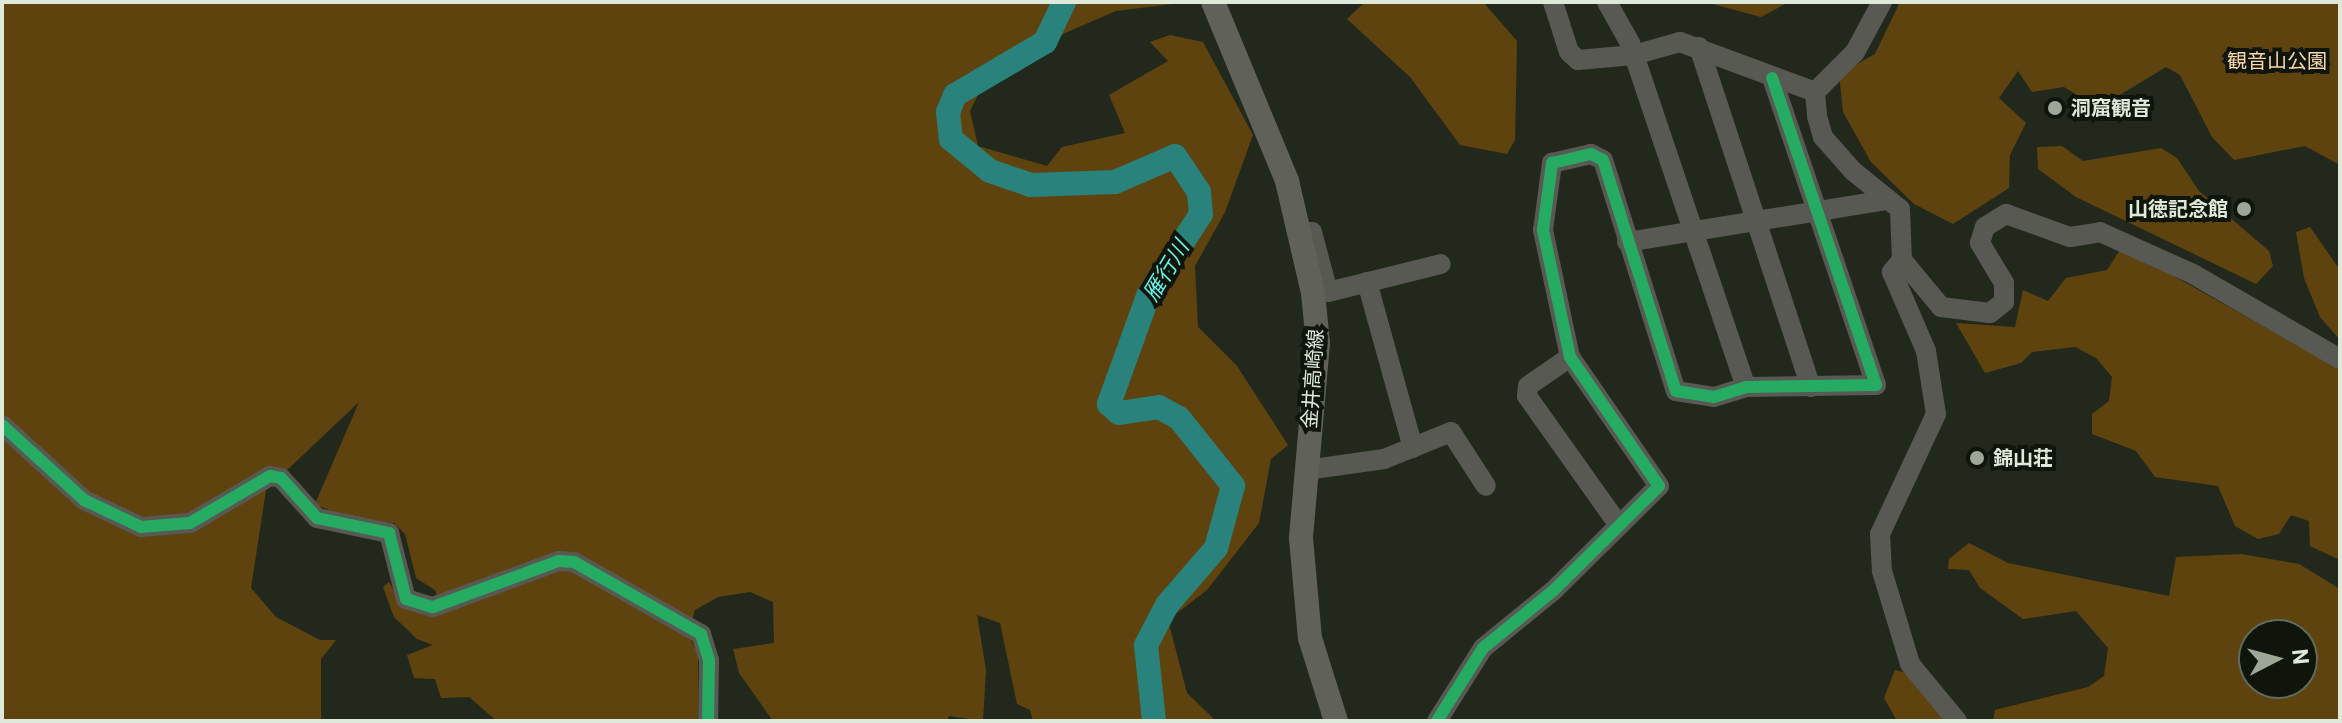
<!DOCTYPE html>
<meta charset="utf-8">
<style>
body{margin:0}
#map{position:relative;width:2342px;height:723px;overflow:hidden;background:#22291c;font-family:Roboto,"Noto Sans JP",sans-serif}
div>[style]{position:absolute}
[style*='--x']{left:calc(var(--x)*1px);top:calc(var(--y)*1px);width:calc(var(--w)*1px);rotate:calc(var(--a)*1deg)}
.green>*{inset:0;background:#5f430f}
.river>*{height:24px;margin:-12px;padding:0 12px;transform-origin:12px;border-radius:12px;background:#2a827c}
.minor>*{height:20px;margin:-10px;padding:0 10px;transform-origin:10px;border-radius:10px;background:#585953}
.major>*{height:24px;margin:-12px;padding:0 12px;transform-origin:12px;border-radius:12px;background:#606159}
.cycleway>*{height:12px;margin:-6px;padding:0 6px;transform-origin:6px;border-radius:6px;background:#26ab63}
.dots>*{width:22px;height:22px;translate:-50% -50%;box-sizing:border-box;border:4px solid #0f150a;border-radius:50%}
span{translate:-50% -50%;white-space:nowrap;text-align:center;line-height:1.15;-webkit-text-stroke:8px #0f150a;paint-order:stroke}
.park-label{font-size:20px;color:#f8d7a9}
.poi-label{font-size:20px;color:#dfe9d9;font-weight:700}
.left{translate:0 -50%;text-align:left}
.right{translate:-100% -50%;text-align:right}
.street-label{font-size:20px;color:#dfe9d9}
.water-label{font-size:22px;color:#6bf0e8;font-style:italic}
.frame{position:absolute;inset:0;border:4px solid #dfe9d9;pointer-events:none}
.north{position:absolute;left:2238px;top:619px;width:80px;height:80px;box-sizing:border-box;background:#0f150a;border:2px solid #626a5d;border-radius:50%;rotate:84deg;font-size:22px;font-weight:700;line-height:32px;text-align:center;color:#dfe9d9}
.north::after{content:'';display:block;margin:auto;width:28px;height:36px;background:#9da697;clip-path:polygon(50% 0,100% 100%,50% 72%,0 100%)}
</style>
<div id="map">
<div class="green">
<div style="clip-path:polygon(2px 2px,1188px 2px,1116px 11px,1065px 33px,983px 85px,970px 111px,978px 146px,1047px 166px,1062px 147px,1125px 133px,1109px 95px,1168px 61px,1150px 42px,1170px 35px,1203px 42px,1253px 135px,1225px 212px,1195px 266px,1198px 327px,1237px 366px,1288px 445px,1271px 459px,1259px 523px,1207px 590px,1168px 620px,1187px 693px,1216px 721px,1033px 721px,1030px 710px,1017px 704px,1000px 623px,977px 615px,986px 670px,983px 721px,949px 716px,947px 721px,773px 721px,739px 673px,733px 649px,774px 643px,773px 602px,750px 592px,718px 597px,695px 610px,688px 633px,698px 655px,698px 721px,497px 721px,469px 697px,441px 698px,435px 679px,414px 678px,407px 655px,433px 645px,417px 639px,394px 617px,383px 587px,389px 582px,403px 606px,442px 613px,435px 590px,416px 578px,405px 534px,394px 523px,349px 519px,315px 504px,359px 402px,266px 490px,251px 588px,276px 617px,320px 640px,336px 640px,321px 659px,321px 721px,2px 721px)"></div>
<div style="clip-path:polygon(1365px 2px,1483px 2px,1517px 41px,1515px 140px,1507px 154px,1460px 145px,1410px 77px,1347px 19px)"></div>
<div style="clip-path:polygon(1705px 2px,1784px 2px,1785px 4px,1761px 17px)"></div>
<div style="clip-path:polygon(1900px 2px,2340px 2px,2340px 165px,2305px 146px,2234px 160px,2212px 137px,2180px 75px,2166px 67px,2098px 108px,2064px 87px,2032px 92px,2018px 71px,1999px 98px,2026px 123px,2010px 155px,2009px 188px,1953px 224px,1914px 204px,1871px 162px,1843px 112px,1839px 74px,1875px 54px)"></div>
<div style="clip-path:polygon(2062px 146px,2083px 161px,2161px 148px,2177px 158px,2199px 191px,2269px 251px,2273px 266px,2256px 284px,2076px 197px,2038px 169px,2037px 147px)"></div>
<div style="clip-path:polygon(2310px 227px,2340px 270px,2340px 340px,2320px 317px,2304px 278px,2296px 232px)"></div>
<div style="clip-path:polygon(2122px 247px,2340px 369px,2340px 560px,2310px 546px,2309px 521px,2291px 515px,2279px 534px,2258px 539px,2235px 526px,2218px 486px,2155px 477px,2136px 451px,2092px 434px,2092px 414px,2109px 401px,2112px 377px,2096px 358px,2075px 347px,2032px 352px,2021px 363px,1985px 373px,1956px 323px,2015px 327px,2023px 290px,2048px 301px,2066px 278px,2107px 270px)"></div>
<div style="clip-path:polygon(evenodd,1969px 543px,2008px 563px,2169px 596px,2176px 557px,2241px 554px,2299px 564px,2340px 589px,2340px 721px,1993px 721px,1995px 710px,2088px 687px,2104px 676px,2108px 648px,2076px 611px,2023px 619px,1980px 588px,1969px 570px,1948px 569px,1949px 559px,1969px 543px,2254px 635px,2302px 635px,2302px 683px,2254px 683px,2254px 635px)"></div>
<div style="clip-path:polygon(1895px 670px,1907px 673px,1946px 721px,1897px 721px,1884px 698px)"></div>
</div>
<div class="river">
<div style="--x:1064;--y:2;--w:44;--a:115.4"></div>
<div style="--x:1045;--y:42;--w:104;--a:149.5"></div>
<div style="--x:955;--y:95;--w:18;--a:112"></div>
<div style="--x:948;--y:112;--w:27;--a:84"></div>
<div style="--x:951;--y:139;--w:50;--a:39.4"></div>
<div style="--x:990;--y:171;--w:43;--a:18.9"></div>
<div style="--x:1031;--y:185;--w:84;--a:-2"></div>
<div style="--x:1115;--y:182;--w:65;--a:-23.4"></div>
<div style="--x:1175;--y:156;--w:43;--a:56.3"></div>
<div style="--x:1199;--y:192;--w:22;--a:85"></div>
<div style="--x:1201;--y:214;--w:98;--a:122.9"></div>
<div style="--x:1148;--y:296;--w:115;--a:109.9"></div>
<div style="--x:1109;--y:404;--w:13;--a:42"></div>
<div style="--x:1119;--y:413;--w:40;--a:-8.5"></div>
<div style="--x:1159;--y:407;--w:23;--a:29"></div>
<div style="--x:1179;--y:418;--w:87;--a:51.5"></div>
<div style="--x:1233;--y:486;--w:64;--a:105.3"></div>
<div style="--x:1216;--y:548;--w:75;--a:130.7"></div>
<div style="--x:1167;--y:605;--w:45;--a:117.7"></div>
<div style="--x:1146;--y:645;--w:76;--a:84"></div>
</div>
<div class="minor">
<div style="--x:1553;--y:2;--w:52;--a:72.3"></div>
<div style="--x:1569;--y:52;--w:12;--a:42"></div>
<div style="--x:1578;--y:60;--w:56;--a:-5.1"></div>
<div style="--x:1634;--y:55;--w:48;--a:-15.8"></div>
<div style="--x:1680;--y:42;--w:144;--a:20.3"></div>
<div style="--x:1607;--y:2;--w:47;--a:60.7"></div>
<div style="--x:1630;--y:43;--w:363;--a:71.4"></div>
<div style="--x:1882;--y:2;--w:57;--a:118.4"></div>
<div style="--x:1855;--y:52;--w:57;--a:135"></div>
<div style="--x:1815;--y:92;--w:24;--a:85"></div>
<div style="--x:1817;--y:116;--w:22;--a:74"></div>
<div style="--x:1823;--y:137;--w:45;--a:48.6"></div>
<div style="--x:1853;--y:171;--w:60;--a:39"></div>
<div style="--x:1900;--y:209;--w:51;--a:87.8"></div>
<div style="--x:1902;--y:260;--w:61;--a:50.3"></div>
<div style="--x:1941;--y:307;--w:49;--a:7"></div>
<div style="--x:1990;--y:313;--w:18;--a:-38"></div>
<div style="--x:2004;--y:302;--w:19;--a:-90"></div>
<div style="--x:2004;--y:283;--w:47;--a:-121"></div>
<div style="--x:1980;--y:243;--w:17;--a:-73"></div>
<div style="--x:1985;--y:227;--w:25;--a:-32"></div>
<div style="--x:2006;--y:214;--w:68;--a:19.8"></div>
<div style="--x:2070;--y:237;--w:30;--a:-9"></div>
<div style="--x:2100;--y:232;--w:102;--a:24.3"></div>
<div style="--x:2193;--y:274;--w:170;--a:30"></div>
<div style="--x:1699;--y:47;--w:358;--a:71.8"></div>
<div style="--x:1300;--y:234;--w:12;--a:-9"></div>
<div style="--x:1312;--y:232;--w:62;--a:75.1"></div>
<div style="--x:1328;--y:292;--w:116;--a:-13.9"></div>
<div style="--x:1627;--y:242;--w:262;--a:-9.2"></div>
<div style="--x:1902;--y:260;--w:16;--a:130"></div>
<div style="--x:1892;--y:272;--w:86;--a:66.7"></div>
<div style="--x:1926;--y:351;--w:64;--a:81"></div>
<div style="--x:1936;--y:414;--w:132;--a:115"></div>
<div style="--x:1880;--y:534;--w:37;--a:87"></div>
<div style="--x:1882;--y:571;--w:97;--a:73.2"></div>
<div style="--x:1910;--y:664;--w:74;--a:50.5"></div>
<div style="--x:1367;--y:282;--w:172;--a:74.5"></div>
<div style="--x:1570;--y:357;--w:51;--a:145.4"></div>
<div style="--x:1528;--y:386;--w:10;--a:96"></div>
<div style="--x:1527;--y:396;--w:157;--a:54.6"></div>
<div style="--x:2;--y:425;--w:111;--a:42.4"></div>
<div style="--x:84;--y:500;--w:63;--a:25.3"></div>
<div style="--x:141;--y:527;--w:49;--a:-4.7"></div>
<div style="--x:190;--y:523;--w:93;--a:-30.4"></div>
<div style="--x:270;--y:476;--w:11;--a:10"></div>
<div style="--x:281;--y:478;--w:54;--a:48"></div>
<div style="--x:317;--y:518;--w:74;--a:11.8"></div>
<div style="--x:389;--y:533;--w:68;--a:75.6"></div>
<div style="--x:406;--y:599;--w:28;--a:17"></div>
<div style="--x:433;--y:607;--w:134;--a:-20.1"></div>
<div style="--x:559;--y:561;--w:15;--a:4"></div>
<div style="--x:574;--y:562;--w:146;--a:29.6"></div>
<div style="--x:701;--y:634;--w:27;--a:73"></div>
<div style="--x:709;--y:660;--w:61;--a:90.9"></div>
<div style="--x:1306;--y:470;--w:79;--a:-8"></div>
<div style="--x:1384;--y:459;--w:72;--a:-21.9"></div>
<div style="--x:1451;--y:432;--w:64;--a:57.1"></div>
<div style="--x:1437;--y:721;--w:86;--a:-57.8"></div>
<div style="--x:1483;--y:648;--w:90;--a:-39.2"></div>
<div style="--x:1553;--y:591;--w:149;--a:-44.7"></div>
<div style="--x:1659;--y:486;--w:157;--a:-124.6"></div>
<div style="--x:1570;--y:357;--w:130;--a:-102"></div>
<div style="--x:1543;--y:230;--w:68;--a:-82.3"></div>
<div style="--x:1552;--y:163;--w:40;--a:-13"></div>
<div style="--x:1591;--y:154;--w:13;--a:27"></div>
<div style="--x:1603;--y:160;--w:242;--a:72.5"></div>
<div style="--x:1676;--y:391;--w:38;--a:9"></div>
<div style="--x:1714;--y:397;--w:34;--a:-17"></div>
<div style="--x:1746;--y:387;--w:130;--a:-0.9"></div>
<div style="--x:1876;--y:385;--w:324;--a:-108.7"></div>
</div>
<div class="major">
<div style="--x:1213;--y:2;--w:194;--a:67.5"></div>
<div style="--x:1287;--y:181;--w:115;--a:76.9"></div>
<div style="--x:1313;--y:293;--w:50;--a:84.3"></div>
<div style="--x:1318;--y:343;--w:196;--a:95"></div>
<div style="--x:1301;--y:538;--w:100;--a:84.9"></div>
<div style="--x:1310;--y:638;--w:87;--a:72.6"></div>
</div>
<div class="cycleway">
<div style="--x:2;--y:425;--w:111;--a:42.4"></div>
<div style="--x:84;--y:500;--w:63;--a:25.3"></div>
<div style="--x:141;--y:527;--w:49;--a:-4.7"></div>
<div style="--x:190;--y:523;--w:93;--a:-30.4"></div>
<div style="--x:270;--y:476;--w:11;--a:10"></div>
<div style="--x:281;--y:478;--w:54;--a:48"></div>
<div style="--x:317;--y:518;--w:74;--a:11.8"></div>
<div style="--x:389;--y:533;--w:68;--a:75.6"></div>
<div style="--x:406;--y:599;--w:28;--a:17"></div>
<div style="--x:433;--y:607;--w:134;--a:-20.1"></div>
<div style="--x:559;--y:561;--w:15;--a:4"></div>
<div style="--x:574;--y:562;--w:146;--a:29.6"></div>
<div style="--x:701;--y:634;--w:27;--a:73"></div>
<div style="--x:709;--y:660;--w:61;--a:90.9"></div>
<div style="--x:1437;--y:721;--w:86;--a:-57.8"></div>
<div style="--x:1483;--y:648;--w:90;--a:-39.2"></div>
<div style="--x:1553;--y:591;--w:149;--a:-44.7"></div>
<div style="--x:1659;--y:486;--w:157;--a:-124.6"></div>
<div style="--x:1570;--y:357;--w:130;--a:-102"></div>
<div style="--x:1543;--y:230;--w:68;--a:-82.3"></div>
<div style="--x:1552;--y:163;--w:40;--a:-13"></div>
<div style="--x:1591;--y:154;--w:13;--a:27"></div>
<div style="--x:1603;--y:160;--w:242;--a:72.5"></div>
<div style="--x:1676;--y:391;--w:38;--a:9"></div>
<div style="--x:1714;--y:397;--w:34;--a:-17"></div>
<div style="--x:1746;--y:387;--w:130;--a:-0.9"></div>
<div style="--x:1876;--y:385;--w:324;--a:-108.7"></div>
</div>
<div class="dots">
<div style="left:2055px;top:108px;background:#9da697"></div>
<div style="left:2244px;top:209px;background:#9da697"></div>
<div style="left:1977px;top:458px;background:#9da697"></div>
</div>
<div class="park-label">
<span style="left:2277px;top:61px">観音山公園</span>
</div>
<div class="poi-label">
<span class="left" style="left:2071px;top:108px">洞窟観音</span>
<span class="right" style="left:2228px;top:209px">山徳記念館</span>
<span class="left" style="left:1993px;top:458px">錦山荘</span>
</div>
<div class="street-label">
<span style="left:1313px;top:379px;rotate:-86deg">金井高崎線</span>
</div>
<div class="water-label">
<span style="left:1166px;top:271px;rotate:-59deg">雁行川</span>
</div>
<div class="frame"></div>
<div class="north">N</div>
</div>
